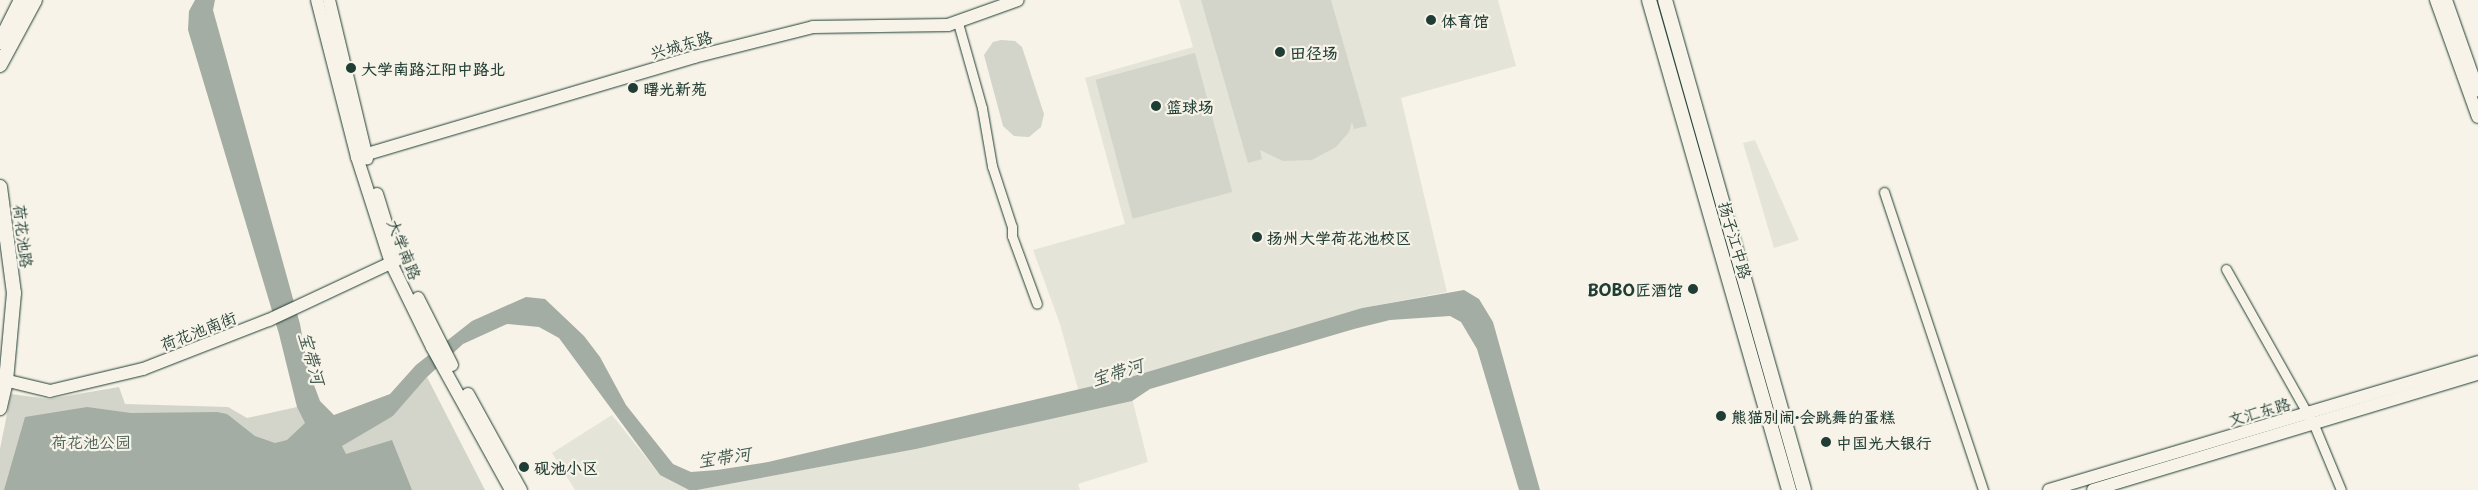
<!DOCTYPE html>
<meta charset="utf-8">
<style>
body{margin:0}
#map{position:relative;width:2478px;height:490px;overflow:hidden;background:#f7f3e8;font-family:"Playpen Sans","LXGW WenKai TC",sans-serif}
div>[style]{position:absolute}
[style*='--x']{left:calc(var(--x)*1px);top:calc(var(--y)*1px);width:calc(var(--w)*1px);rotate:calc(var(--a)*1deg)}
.built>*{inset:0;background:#e5e4d9}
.green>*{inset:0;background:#d3d5ca;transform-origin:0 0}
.water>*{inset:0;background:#a4ada3}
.roads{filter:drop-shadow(0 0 1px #1f3d34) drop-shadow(0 0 1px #1f3d34)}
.street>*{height:9px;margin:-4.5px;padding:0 4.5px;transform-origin:4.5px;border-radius:4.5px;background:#f7f3e8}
.secondary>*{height:12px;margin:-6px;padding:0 6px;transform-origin:6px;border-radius:6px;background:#f7f3e8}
.primary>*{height:14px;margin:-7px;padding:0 7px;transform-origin:7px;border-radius:7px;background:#f7f3e8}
.dots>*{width:14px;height:14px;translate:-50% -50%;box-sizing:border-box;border:2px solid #f7f3e8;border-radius:50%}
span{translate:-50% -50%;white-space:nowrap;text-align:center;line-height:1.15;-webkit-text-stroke:4.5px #f7f3e8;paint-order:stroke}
.poi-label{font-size:16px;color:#1f3d34;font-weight:700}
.left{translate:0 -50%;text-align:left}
.right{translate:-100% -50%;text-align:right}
.street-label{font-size:16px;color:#1f3d34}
.park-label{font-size:16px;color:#435b52}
.water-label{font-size:18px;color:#405950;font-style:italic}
</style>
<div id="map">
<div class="built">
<div style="clip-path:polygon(1179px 0,1498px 0,1516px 66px,1401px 98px,1447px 292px,1362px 308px,1127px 378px,1148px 462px,1078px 484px,1080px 490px,697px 490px,916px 449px,1084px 411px,1060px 324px,1033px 250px,1125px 224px,1085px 78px,1193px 47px)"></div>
<div style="clip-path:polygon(1755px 140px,1799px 240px,1774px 248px,1743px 143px)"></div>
<div style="clip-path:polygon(612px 415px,660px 475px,689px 490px,575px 490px,552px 453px)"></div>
</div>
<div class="green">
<div style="clip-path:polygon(1201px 0,1331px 0,1367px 126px,1354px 129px,1352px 122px,1349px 132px,1336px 147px,1312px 160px,1283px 161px,1260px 150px,1262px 159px,1248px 163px)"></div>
<div style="clip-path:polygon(1001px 40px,1015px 41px,1022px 47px,1044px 114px,1041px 127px,1029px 137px,1014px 136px,1003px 126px,984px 55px,993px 42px)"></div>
<div style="left:1195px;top:53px;width:144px;height:103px;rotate:75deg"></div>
<div style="clip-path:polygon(427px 377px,485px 490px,0 490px,0 449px,11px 394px,49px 399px,119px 387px,125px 404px,228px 407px,247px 418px,297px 407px,350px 438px,393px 416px)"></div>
</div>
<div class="water">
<div style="clip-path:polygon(195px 0,215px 0,213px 10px,300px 324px,308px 369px,320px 401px,334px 415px,390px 394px,416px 365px,472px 321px,526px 297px,545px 299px,584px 336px,600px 357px,626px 405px,673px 464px,691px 472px,717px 470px,768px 462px,1127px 378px,1362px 308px,1464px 290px,1479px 299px,1493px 322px,1540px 490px,1519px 490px,1477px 349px,1461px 322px,1450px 316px,1390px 320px,1354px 329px,1150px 389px,1132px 401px,916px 449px,697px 490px,689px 490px,660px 475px,559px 338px,539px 327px,507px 324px,463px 344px,427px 377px,393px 416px,342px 446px,346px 454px,392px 440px,412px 490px,4px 490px,25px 417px,87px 407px,131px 413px,217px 412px,227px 414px,255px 436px,275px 443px,287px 440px,305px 423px,297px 407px,279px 334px,188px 30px,189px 11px)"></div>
</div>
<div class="roads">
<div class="street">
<div style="--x:958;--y:23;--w:88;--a:74.2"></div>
<div style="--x:982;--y:108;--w:59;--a:80.2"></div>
<div style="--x:992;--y:166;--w:64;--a:71.8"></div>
<div style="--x:1012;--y:227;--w:9;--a:90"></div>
<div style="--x:1012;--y:236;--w:72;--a:69.8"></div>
<div style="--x:1884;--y:192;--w:314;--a:71.6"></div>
<div style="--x:2226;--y:269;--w:179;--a:60.6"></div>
<div style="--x:2314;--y:425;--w:70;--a:67.4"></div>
</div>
<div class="secondary">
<div style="--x:317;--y:0;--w:162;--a:75.7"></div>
<div style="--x:357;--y:157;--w:111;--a:72.2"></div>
<div style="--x:391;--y:263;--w:93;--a:64"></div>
<div style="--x:432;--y:347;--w:163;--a:61.1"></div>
<div style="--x:329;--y:0;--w:163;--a:76.5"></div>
<div style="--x:2436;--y:0;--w:124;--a:70.3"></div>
<div style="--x:2446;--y:0;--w:96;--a:70.6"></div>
<div style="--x:357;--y:157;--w:352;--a:-16.5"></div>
<div style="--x:694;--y:57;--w:123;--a:-14.1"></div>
<div style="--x:813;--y:27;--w:135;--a:-0.8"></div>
<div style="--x:948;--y:25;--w:74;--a:-19.7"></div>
<div style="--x:377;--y:194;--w:58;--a:72.8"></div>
<div style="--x:418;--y:298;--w:75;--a:63.1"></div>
<div style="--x:0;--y:379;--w:51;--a:13.5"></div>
<div style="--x:50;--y:391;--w:96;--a:-13.3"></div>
<div style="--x:143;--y:369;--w:135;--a:-21.3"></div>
<div style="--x:269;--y:320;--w:141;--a:-25.1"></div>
<div style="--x:468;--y:394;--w:110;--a:61.1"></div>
<div style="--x:2049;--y:490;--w:448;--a:-16.6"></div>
<div style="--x:2093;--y:490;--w:402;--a:-16.8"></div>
</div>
<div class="primary">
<div style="--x:1649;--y:0;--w:510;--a:74.05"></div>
<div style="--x:1665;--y:0;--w:509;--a:74.16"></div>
<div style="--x:0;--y:42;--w:47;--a:-63.4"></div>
<div style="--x:0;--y:65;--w:74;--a:-61.7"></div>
<div style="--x:0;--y:187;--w:107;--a:82.5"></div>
<div style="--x:14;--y:293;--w:88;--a:95.2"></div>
<div style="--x:6;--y:381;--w:28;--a:103"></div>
</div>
</div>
<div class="dots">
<div style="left:1431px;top:20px;background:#1f3d34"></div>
<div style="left:1280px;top:52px;background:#1f3d34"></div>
<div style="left:351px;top:68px;background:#1f3d34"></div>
<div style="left:633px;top:88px;background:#1f3d34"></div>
<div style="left:1156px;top:106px;background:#1f3d34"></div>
<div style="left:1257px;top:237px;background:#1f3d34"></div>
<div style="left:1693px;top:289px;background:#1f3d34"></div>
<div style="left:1721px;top:416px;background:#1f3d34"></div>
<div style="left:1826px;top:442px;background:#1f3d34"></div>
<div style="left:524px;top:467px;background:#1f3d34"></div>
</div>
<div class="poi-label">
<span class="left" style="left:1441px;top:20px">体育馆</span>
<span class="left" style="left:1290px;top:52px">田径场</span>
<span class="left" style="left:361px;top:68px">大学南路江阳中路北</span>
<span class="left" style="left:643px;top:88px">曙光新苑</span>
<span class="left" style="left:1166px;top:106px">篮球场</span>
<span class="left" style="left:1267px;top:237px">扬州大学荷花池校区</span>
<span class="right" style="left:1683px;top:289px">BOBO匠酒馆</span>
<span class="left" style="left:1731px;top:416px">熊猫别闹·会跳舞的蛋糕</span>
<span class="left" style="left:1836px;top:442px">中国光大银行</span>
<span class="left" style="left:534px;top:467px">砚池小区</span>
</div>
<div class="street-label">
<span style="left:681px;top:44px;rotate:-16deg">兴城东路</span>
<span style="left:24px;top:236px;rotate:83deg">荷花池路</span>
<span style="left:1736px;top:240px;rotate:74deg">扬子江中路</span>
<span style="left:405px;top:249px;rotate:68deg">大学南路</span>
<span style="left:198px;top:330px;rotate:-21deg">荷花池南街</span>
<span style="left:2259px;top:411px;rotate:-16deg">文汇东路</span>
</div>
<div class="park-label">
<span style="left:91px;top:441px">荷花池公园</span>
</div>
<div class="water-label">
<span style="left:312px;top:358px;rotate:75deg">宝带河</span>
<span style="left:1117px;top:372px;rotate:-17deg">宝带河</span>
<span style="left:724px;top:457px;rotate:-8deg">宝带河</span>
</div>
</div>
